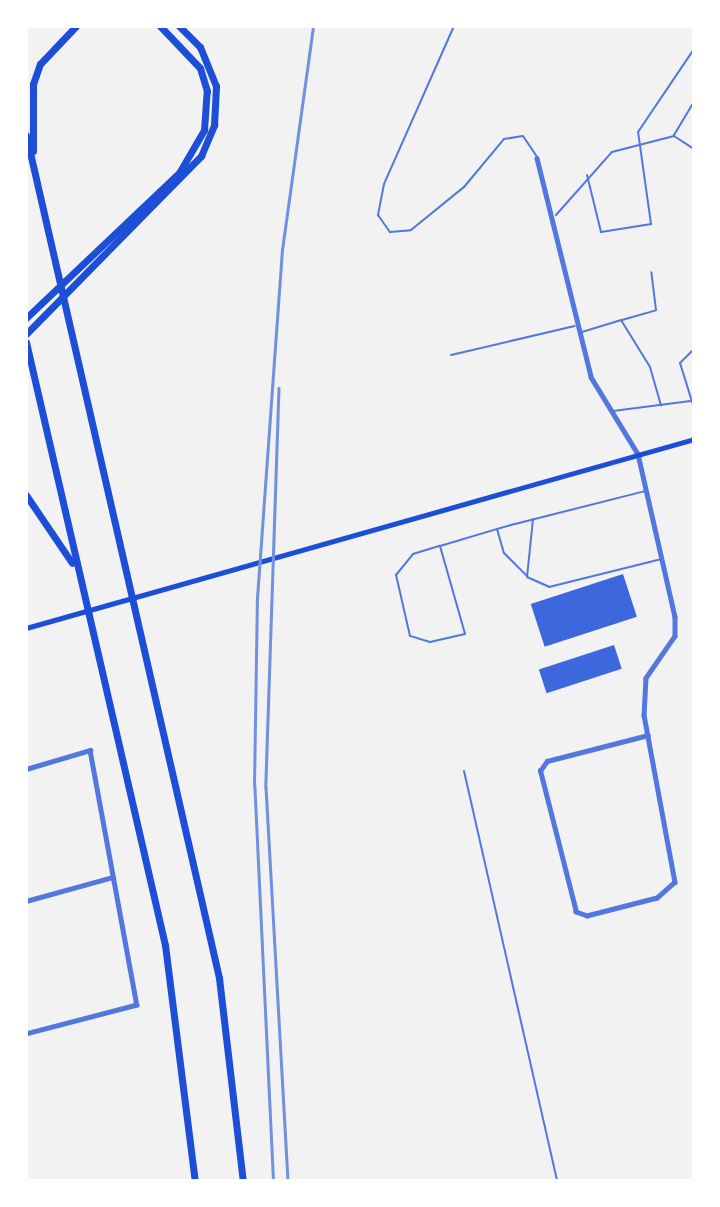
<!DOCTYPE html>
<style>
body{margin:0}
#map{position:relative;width:720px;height:1207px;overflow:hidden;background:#f2f2f2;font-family:"Nunito Sans",sans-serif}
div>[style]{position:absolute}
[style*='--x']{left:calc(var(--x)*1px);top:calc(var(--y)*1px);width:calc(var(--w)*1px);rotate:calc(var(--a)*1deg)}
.building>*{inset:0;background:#3d67dc;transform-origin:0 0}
.service>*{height:2px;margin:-1px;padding:0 1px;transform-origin:1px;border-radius:1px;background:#5277de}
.minor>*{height:4.5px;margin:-2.25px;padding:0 2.25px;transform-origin:2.25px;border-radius:2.25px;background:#5277de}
.secondary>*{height:5px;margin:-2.5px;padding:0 2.5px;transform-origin:2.5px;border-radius:2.5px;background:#1d4ed8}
.motorway>*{height:7px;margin:-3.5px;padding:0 3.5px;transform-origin:3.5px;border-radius:3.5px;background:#1d4ed8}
.rail>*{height:2.5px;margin:-1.25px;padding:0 1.25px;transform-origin:1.25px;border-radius:1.25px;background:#7290e2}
span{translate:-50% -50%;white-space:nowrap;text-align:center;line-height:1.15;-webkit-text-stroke:5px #fff;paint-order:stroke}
.frame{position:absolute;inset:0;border:28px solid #fff;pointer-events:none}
</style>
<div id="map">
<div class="building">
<div style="left:623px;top:574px;width:45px;height:97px;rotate:72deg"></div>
<div style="left:614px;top:645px;width:25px;height:79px;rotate:72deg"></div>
</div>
<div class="service">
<div style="--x:454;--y:26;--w:173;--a:113.9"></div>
<div style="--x:384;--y:184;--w:32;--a:101"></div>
<div style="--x:378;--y:215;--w:21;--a:55"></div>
<div style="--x:390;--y:232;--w:21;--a:-5"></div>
<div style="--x:411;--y:230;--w:68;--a:-39.1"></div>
<div style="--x:464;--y:187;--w:62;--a:-50.2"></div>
<div style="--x:504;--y:139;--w:19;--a:-9"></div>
<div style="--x:523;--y:136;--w:25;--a:56"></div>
<div style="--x:674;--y:135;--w:39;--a:-59"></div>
<div style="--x:587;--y:175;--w:59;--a:76.2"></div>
<div style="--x:601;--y:232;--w:51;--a:-9.1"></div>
<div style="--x:651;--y:224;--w:93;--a:-98"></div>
<div style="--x:638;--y:132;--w:100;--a:-56"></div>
<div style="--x:556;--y:215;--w:84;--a:-48.4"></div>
<div style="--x:612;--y:152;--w:64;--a:-14.5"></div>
<div style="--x:674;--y:136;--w:24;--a:33"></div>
<div style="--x:622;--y:320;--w:35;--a:-16"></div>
<div style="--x:656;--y:310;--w:38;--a:-97"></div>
<div style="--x:582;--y:332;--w:41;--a:-17.1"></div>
<div style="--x:621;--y:320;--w:55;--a:58.3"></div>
<div style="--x:650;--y:367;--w:40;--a:74"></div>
<div style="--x:694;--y:349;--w:20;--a:135"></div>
<div style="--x:680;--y:363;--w:47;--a:72.7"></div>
<div style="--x:451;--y:355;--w:127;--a:-13.2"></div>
<div style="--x:613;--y:411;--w:78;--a:-7.4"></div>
<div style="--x:533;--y:519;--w:58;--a:95.9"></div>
<div style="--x:527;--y:577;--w:24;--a:24"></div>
<div style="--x:549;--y:587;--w:115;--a:-14"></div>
<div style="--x:497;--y:529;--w:25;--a:74"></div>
<div style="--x:504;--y:553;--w:33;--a:45"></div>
<div style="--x:440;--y:546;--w:91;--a:74.1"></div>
<div style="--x:465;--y:634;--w:36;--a:167"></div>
<div style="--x:430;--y:642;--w:21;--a:-163"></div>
<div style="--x:410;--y:636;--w:63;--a:-102.9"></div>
<div style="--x:396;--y:575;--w:27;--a:-51"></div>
<div style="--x:413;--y:554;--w:28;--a:-17"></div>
<div style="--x:440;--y:546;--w:59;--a:-16.6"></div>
<div style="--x:497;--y:529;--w:19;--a:-16"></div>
<div style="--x:515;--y:524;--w:134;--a:-14.2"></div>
<div style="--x:464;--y:771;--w:420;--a:77.2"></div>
</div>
<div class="minor">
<div style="--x:537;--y:158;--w:226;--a:76.1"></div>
<div style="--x:591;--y:377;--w:90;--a:58.6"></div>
<div style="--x:638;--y:454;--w:167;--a:77.2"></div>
<div style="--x:675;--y:617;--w:19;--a:90"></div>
<div style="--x:675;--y:636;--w:51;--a:124.6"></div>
<div style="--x:646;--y:678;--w:37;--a:93"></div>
<div style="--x:644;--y:715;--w:170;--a:79.5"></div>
<div style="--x:675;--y:882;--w:24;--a:138"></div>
<div style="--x:657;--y:898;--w:72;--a:165.6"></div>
<div style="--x:587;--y:916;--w:12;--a:-160"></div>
<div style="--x:576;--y:912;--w:146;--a:-104.3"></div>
<div style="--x:540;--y:771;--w:12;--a:-55"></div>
<div style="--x:547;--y:761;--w:104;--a:-14.4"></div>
<div style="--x:26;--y:769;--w:67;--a:-16.5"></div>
<div style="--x:90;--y:750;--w:259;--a:79.6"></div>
<div style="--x:137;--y:1005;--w:115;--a:165.4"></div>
<div style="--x:26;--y:901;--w:90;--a:-15.4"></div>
</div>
<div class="secondary">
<div style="--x:26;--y:628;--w:694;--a:-15.8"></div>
</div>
<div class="motorway">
<div style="--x:26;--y:135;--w:865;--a:77.1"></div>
<div style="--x:219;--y:978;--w:204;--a:83.3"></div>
<div style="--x:33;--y:151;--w:67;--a:-90"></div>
<div style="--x:33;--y:84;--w:21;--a:-71"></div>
<div style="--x:40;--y:64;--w:52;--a:-46.5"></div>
<div style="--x:26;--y:318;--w:211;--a:-43.5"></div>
<div style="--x:179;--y:173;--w:50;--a:-59.8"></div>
<div style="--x:204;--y:130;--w:39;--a:-86"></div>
<div style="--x:207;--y:91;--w:24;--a:-107"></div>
<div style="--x:200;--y:68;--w:58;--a:-133.6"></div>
<div style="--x:26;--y:334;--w:250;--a:-45.5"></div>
<div style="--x:201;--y:156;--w:34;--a:-67"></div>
<div style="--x:214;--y:125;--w:39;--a:-87"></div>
<div style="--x:216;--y:86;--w:42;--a:-112.3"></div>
<div style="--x:200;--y:47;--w:30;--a:-135"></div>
<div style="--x:26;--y:342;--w:619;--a:77.02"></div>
<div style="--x:165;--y:945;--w:238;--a:82.8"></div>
<div style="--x:26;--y:495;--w:82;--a:55.9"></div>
</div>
<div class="rail">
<div style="--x:279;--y:388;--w:399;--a:91.9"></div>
<div style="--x:266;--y:787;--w:395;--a:86.8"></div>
<div style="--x:273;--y:1181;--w:396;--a:-92.7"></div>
<div style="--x:254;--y:785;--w:187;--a:-89.1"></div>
<div style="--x:257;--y:598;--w:349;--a:-85.9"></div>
<div style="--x:282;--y:250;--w:226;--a:-82.1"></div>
</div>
<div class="frame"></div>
</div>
